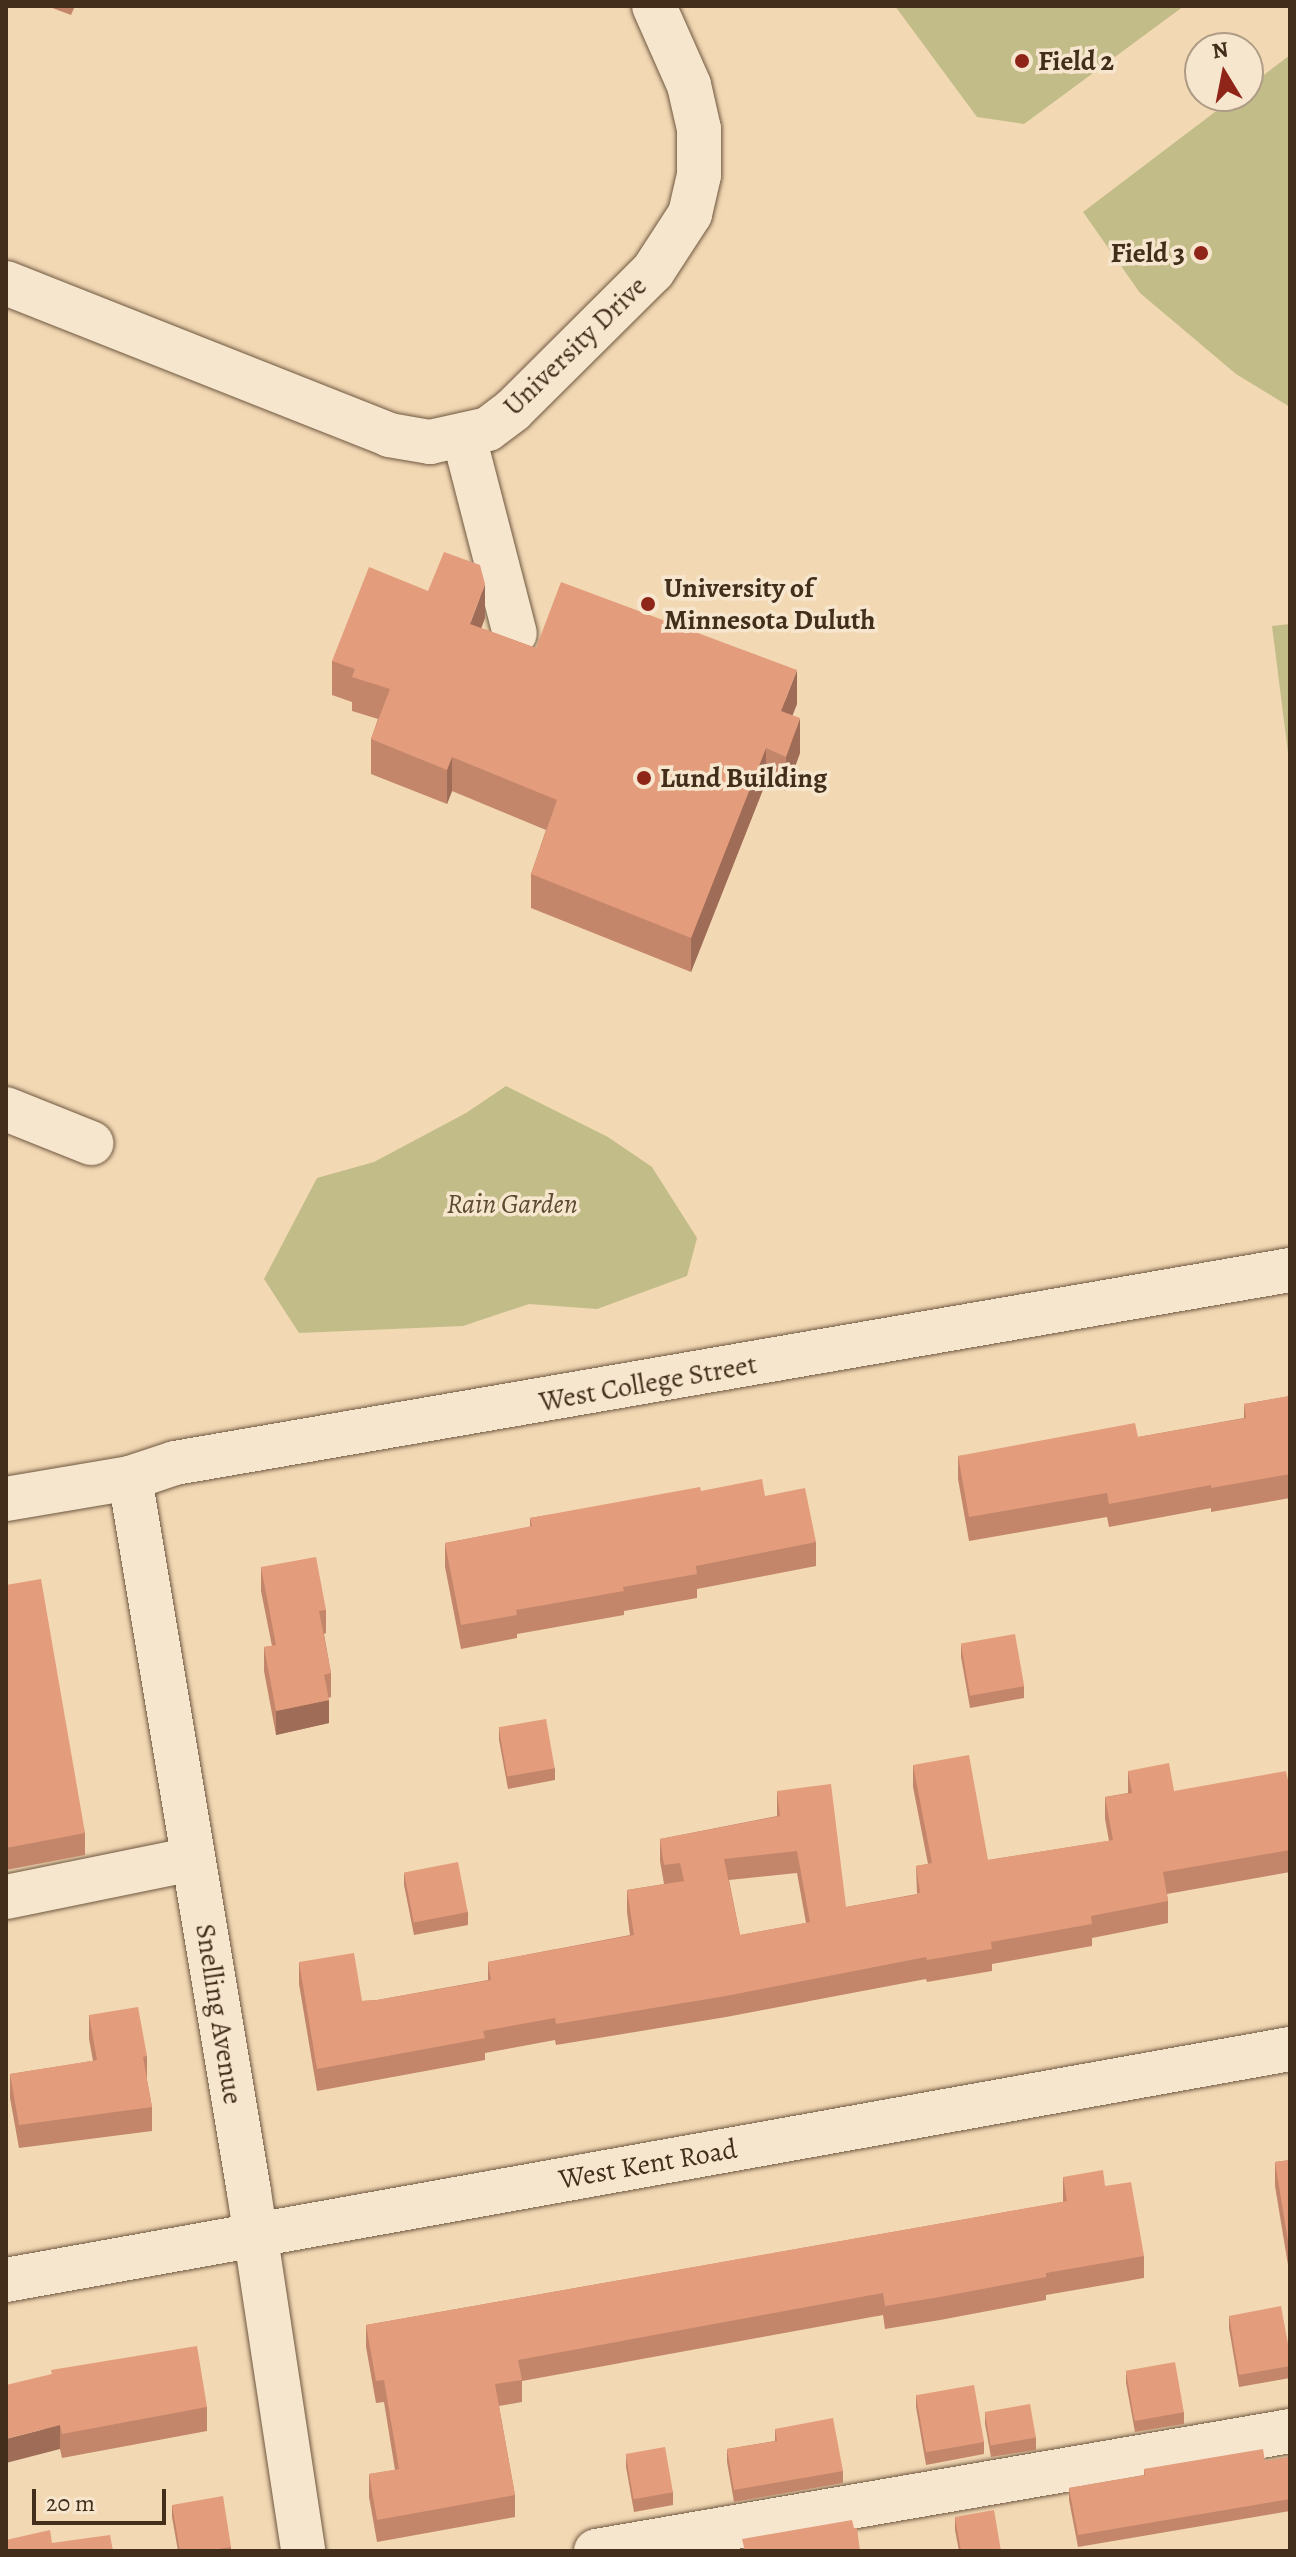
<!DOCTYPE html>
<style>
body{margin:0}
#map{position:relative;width:1296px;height:2557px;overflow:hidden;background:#f2d8b3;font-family:Alegreya,serif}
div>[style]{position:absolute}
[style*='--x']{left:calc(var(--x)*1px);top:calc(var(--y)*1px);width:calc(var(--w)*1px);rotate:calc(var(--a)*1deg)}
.green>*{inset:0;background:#c2bc88}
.roads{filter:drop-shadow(0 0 2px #6f5841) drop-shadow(0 0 2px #6f5841)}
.minor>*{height:44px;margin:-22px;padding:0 22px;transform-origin:22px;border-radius:22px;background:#f7e6ce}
.wall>*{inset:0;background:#c3866b}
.shaded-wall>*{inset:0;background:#9f6d57}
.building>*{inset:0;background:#e39c7c;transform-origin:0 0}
.dots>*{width:22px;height:22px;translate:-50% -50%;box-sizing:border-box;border:4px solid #f7e6ce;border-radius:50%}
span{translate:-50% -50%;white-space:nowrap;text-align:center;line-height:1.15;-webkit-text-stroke:7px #f7e6ce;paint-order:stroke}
.poi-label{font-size:28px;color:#432e1b;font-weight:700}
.left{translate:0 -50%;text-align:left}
.right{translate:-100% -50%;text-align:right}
.street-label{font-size:28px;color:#432e1b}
.park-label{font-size:28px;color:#5c4a31;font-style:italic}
.frame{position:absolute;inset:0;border:8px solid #432e1b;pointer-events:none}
.north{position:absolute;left:1184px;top:32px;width:80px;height:80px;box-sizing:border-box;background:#f7e6ce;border:2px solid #af9c86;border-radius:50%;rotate:350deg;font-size:22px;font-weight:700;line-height:32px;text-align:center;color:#432e1b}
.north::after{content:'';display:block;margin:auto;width:28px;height:36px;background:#8f2418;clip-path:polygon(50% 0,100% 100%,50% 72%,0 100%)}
.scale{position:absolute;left:32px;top:2489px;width:134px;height:36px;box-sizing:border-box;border:4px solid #432e1b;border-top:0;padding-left:10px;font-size:24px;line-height:28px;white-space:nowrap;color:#432e1b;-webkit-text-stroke:6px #f7e6ce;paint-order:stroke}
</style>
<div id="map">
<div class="green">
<div style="clip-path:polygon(895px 6px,1184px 6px,1024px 124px,977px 117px)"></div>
<div style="clip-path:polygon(1290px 55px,1290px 407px,1236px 374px,1140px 293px,1083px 212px,1236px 96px,1248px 96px,1248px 87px)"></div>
<div style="clip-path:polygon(1290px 624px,1290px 768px,1272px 626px)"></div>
<div style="clip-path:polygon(506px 1086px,608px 1137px,652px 1167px,697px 1238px,687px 1276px,597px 1309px,529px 1304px,463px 1326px,299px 1333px,264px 1279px,317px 1178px,374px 1162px,466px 1113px)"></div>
</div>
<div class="roads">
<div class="minor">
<div style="--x:6;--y:283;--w:412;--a:21.6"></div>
<div style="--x:389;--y:435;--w:42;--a:9.7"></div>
<div style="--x:430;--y:442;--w:59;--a:-12.6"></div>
<div style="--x:488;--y:429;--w:31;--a:-37"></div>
<div style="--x:513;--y:410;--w:197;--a:-44.8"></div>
<div style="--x:653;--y:271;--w:68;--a:-57"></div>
<div style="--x:690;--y:214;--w:40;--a:-77"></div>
<div style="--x:699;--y:175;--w:46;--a:-90"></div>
<div style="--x:699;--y:129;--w:45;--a:-102.8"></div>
<div style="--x:689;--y:85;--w:86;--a:-113.9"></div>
<div style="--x:464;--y:437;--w:203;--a:75.5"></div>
<div style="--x:6;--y:1109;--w:92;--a:21.8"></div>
<div style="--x:130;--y:1478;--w:724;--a:80.54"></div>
<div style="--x:249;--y:2192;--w:363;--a:81.4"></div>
<div style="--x:6;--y:1499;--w:126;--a:-9.6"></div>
<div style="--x:130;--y:1478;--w:47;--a:-18.4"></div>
<div style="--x:175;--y:1463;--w:1132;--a:-9.82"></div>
<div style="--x:6;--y:1897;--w:191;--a:-11.5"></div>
<div style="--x:6;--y:2280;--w:1305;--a:-10.2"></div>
<div style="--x:596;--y:2551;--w:704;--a:-9.81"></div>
</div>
</div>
<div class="wall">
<div style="clip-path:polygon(47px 6px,75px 6px,71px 15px)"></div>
<div style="clip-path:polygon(485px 618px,481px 628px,536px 648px,797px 704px,792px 715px,800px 753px,786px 791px,766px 782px,691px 972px,531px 908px,531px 874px,546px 830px,452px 791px,447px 804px,371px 774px,371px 739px,378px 719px,352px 711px,352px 702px,332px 695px,332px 661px)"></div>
<div style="clip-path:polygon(1290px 1396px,1290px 1498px,1211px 1512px,1211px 1508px,1109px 1527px,1107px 1517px,969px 1541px,958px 1479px,958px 1456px,1138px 1437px,1244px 1418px,1244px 1404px)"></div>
<div style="clip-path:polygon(701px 1491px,765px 1496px,816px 1542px,816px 1566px,697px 1589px,697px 1598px,624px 1611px,624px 1615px,517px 1634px,517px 1638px,461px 1649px,445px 1567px,445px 1543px,530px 1527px,530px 1518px)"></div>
<div style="clip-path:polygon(261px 1567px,326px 1610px,326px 1633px,324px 1634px,331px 1673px,331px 1697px,328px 1698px,329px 1723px,276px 1735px,264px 1671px,264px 1647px,272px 1646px,261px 1591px)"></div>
<div style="clip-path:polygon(6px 1585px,85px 1833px,85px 1855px,6px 1870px)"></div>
<div style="clip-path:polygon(961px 1645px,1024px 1686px,1024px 1698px,970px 1708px,961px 1657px)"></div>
<div style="clip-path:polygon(499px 1728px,555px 1768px,555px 1780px,508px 1789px,499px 1740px)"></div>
<div style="clip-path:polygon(evenodd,913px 1765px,988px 1860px,1109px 1841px,1105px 1819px,1105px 1797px,1128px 1793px,1128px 1771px,1174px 1791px,1290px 1789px,1290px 1872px,1167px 1894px,1168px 1901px,1168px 1923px,1092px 1938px,1092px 1946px,992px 1964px,992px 1971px,927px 1982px,926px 1979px,726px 2017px,556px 2045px,555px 2040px,485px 2053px,485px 2060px,317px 2091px,299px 1984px,299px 1962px,362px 2001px,377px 2000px,488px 1980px,488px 1962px,630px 1935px,627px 1912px,627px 1890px,664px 1884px,660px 1861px,660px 1839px,777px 1816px,777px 1791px,846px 1907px,917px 1894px,916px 1866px,928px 1864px,913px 1787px,913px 1765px,797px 1873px,806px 1923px,740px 1935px,729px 1880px,797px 1873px)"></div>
<div style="clip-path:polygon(404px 1873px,468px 1912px,468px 1925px,414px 1935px,404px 1885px)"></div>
<div style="clip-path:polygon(89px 2015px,147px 2056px,147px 2080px,152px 2107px,152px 2131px,19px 2148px,10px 2098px,10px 2074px,93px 2061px,89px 2039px)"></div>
<div style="clip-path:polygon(1290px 2160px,1290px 2271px,1289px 2271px,1275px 2186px,1275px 2162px)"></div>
<div style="clip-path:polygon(1063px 2177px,1105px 2186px,1144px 2256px,1144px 2278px,1046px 2295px,1046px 2300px,940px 2320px,885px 2329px,883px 2315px,522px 2381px,522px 2402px,499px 2406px,515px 2495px,515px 2517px,377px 2542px,369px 2497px,369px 2474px,395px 2470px,384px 2402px,376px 2403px,366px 2347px,366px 2325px,1063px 2202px)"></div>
<div style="clip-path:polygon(1229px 2316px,1290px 2355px,1290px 2378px,1239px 2387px,1229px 2328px)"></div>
<div style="clip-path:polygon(1126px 2371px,1184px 2412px,1184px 2424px,1135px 2432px,1126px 2383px)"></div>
<div style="clip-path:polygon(6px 2385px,207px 2407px,207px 2431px,62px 2458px,60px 2449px)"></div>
<div style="clip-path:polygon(916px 2395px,984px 2442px,984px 2454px,926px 2465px,916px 2407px)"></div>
<div style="clip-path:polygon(985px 2412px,1036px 2437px,1036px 2450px,991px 2457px,985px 2424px)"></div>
<div style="clip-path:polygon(775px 2429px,843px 2471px,843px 2483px,734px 2502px,727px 2462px,727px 2449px,775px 2441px)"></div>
<div style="clip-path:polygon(626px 2454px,673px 2492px,673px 2505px,634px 2512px,626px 2467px)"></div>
<div style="clip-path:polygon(1290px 2457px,1290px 2511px,1078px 2547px,1069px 2500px,1069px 2488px,1144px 2475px,1144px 2469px,1265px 2461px)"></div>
<div style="clip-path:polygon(172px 2505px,231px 2547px,231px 2551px,178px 2551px,172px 2517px)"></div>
<div style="clip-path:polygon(955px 2517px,1001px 2551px,959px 2551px,955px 2530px)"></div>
</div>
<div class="shaded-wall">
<div style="clip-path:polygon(485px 584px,485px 618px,470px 658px,470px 624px)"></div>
<div style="clip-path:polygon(797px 670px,797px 704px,781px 745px,781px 711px)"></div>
<div style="clip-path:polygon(800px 718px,800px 753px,786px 791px,786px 757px)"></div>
<div style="clip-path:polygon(766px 748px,766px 782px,691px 972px,691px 938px)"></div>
<div style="clip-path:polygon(452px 757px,452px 791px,447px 804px,447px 770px)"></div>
<div style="clip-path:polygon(329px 1700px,329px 1723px,276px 1735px,276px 1711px)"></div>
<div style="clip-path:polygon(60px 2425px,60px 2449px,6px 2463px,6px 2439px)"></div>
</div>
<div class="building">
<div style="clip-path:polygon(444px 552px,480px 565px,485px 584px,470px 624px,536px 648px,561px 582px,797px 670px,781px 711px,800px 718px,786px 757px,766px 748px,691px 938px,531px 874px,557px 800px,452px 757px,447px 770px,371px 739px,390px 689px,352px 677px,355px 669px,332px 661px,369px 567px,428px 591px)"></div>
<div style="clip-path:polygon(1290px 1396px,1290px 1474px,1211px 1488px,1211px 1485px,1109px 1504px,1107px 1493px,969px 1517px,958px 1456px,1135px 1423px,1138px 1437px,1246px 1418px,1244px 1404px)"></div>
<div style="clip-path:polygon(762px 1479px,765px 1496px,805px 1488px,816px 1542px,696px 1566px,697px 1574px,623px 1587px,624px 1591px,516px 1610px,517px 1615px,461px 1625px,445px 1543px,532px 1526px,530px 1518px,700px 1487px,701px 1491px)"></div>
<div style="clip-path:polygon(316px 1557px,326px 1610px,319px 1611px,331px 1673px,324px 1675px,329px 1700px,276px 1711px,264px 1647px,276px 1645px,261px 1567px)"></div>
<div style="clip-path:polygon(41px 1579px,85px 1833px,6px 1848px,6px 1585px)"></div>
<div style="left:1015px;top:1634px;width:53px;height:55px;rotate:80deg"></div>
<div style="left:546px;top:1719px;width:50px;height:48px;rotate:80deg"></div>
<div style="clip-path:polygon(evenodd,969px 1755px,988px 1860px,1113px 1840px,1105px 1797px,1132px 1793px,1128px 1771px,1169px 1763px,1174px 1791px,1286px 1771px,1290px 1789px,1290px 1850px,1163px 1872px,1168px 1901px,1091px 1916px,1092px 1924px,991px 1942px,992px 1949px,927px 1960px,926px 1957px,726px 1996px,556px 2024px,555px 2018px,483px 2031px,485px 2038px,317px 2069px,299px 1962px,354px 1953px,362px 2001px,377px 2000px,491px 1980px,488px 1962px,634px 1935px,627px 1890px,684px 1881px,680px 1863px,664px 1865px,660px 1839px,780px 1816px,777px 1791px,831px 1784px,846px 1907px,915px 1895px,920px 1892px,916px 1866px,932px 1863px,913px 1765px,969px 1755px,797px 1851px,810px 1922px,740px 1935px,724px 1859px,797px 1851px)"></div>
<div style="left:458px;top:1862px;width:51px;height:55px;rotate:79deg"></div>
<div style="clip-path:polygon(138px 2007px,147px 2056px,143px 2057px,152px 2107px,19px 2125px,10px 2074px,97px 2060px,89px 2015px)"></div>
<div style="clip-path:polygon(1290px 2160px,1290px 2247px,1289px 2248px,1275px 2162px)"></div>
<div style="clip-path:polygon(1103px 2170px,1105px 2186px,1131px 2182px,1144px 2256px,1046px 2273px,1046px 2277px,940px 2297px,885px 2306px,883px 2293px,518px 2360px,522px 2380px,495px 2384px,515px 2495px,377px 2520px,369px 2474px,399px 2469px,384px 2380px,376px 2381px,366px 2325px,1067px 2201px,1063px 2177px)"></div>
<div style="clip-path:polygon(1281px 2306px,1290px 2355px,1290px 2366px,1239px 2375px,1229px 2316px)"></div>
<div style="clip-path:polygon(197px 2346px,207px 2407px,62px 2434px,60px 2425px,6px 2439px,6px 2385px,52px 2374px,51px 2370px)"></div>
<div style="left:1175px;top:2362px;width:51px;height:50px;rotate:80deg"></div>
<div style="left:974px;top:2385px;width:58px;height:59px;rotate:80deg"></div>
<div style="left:1030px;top:2404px;width:34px;height:46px;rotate:80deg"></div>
<div style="clip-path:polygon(833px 2418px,843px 2471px,734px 2490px,727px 2449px,777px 2441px,775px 2429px)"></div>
<div style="left:665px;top:2447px;width:46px;height:40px;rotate:80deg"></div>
<div style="clip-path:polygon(1263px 2449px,1265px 2461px,1290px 2457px,1290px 2499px,1078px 2535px,1069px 2488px,1145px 2475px,1144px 2469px)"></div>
<div style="clip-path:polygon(223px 2496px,231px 2547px,205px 2551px,180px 2551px,172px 2505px)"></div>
<div style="clip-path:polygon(994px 2510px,1001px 2551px,961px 2551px,955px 2517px)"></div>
<div style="clip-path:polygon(852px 2520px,854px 2528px,857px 2528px,860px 2551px,745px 2551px,742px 2539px)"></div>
<div style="clip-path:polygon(50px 2530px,52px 2543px,110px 2535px,113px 2551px,6px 2551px,6px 2540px)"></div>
</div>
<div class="dots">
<div style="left:1022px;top:61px;background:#8f2418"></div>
<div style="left:1201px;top:253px;background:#8f2418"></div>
<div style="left:648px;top:604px;background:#8f2418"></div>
<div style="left:644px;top:778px;background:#8f2418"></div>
</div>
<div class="poi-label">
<span class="left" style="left:1038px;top:61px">Field 2</span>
<span class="right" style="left:1185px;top:253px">Field 3</span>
<span class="left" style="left:664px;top:604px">University of<br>Minnesota Duluth</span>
<span class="left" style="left:660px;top:778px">Lund Building</span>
</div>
<div class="street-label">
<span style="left:575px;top:346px;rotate:-44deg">University Drive</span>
<span style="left:648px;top:1383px;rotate:-10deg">West College Street</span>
<span style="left:219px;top:2014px;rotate:81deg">Snelling Avenue</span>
<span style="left:648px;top:2164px;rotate:-10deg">West Kent Road</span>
</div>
<div class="park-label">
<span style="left:512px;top:1204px">Rain Garden</span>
</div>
<div class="frame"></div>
<div class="north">N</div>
<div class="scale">20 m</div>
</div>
